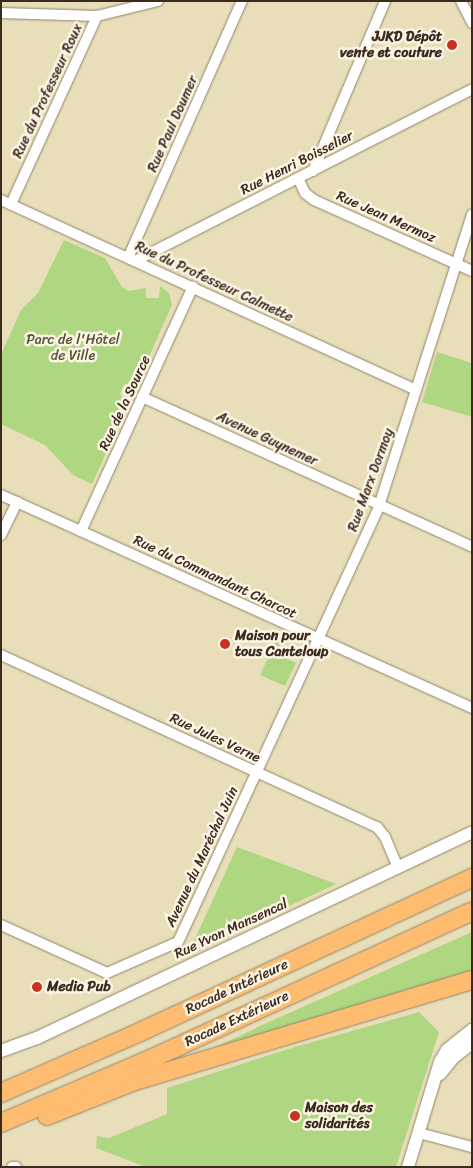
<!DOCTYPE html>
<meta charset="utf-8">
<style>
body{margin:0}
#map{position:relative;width:473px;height:1168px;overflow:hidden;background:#e8deb9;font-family:Sriracha,sans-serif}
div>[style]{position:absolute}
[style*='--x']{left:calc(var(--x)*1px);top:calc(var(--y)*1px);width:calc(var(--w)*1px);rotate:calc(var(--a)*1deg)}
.green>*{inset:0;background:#afd781}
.roads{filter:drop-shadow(0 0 1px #92846c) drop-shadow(0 0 1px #92846c)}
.minor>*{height:10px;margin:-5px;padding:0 5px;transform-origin:5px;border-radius:5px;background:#fff}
.tertiary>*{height:12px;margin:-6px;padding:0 6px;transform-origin:6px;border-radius:6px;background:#fff}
.motorway>*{height:18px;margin:-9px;padding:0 9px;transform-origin:9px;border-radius:9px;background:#fdbc70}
.dots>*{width:14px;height:14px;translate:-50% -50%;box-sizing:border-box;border:2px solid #fcf5e5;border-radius:50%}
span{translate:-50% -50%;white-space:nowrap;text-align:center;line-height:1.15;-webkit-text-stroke:5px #fcf5e5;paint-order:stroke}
.poi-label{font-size:14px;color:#3b2a1e;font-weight:700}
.right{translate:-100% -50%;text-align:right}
.left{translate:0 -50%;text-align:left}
.street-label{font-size:14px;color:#3b2a1e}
.park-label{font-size:14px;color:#585537}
.frame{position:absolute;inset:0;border:2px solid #3b2a1e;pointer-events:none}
</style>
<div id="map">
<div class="green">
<div style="clip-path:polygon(64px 240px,105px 258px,122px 287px,128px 291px,146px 288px,146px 298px,159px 298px,160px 286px,169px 293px,172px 305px,139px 379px,124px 385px,120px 393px,126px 409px,92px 484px,73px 475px,45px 445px,1px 424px,1px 354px,21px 310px,38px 293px)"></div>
<div style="clip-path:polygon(437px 352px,472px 363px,472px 417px,422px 402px)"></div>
<div style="clip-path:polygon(280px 632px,286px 635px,276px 654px,296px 663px,285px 686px,260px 675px)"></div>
<div style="clip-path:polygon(237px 847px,336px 884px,181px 957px,194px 941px)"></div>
<div style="clip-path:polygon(472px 932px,472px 976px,208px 1051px,262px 1025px)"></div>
<div style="clip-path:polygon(419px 1012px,439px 1032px,396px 1167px,146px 1167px,96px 1148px,97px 1136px,109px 1138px,167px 1114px,167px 1088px,288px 1049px)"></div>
</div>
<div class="roads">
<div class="minor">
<div style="--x:461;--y:1;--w:25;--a:63"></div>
<div style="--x:1;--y:13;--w:96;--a:1.8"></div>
<div style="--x:97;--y:16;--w:63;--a:-13.8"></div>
<div style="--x:313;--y:171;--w:185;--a:-67"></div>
<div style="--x:298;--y:178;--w:17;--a:65"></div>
<div style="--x:305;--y:193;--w:11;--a:38"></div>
<div style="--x:314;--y:200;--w:173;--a:24.2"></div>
<div style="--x:1;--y:200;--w:456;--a:24.6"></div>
<div style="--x:11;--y:204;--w:207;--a:-65.4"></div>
<div style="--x:128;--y:258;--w:281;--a:-66.1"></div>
<div style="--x:135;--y:261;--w:378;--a:-27"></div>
<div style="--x:142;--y:397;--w:362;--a:24.4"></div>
<div style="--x:1;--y:495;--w:517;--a:24.33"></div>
<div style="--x:81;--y:531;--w:269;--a:-65.4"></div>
<div style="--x:1;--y:535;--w:37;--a:-64"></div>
<div style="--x:1;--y:655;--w:413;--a:24.6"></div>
<div style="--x:377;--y:827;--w:13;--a:51"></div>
<div style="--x:385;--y:837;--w:33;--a:67"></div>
<div style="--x:1;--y:925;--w:116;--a:24.4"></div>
<div style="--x:107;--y:973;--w:77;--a:-23.6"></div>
<div style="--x:178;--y:942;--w:480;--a:-65.2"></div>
<div style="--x:379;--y:506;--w:306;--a:-72.3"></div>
<div style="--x:419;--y:1133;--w:55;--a:14.8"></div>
<div style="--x:12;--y:1167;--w:4;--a:0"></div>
</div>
<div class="tertiary">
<div style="--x:1;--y:1051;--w:38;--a:-20"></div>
<div style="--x:37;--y:1038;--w:481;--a:-25.3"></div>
<div style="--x:440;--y:1074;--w:22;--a:-51"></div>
<div style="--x:454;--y:1057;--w:23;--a:-38"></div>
<div style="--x:408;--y:1167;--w:110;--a:-73.1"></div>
<div style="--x:440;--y:1062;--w:14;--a:-60"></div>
<div style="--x:447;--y:1050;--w:32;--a:-39"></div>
</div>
<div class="motorway">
<div style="--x:1;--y:1093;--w:152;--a:-23.7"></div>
<div style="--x:140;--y:1032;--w:366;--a:-24.9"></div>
<div style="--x:47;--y:1116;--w:92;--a:-21.8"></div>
<div style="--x:132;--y:1082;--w:355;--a:-16.7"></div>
<div style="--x:1;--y:1123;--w:165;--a:-23.2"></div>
<div style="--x:153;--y:1058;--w:351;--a:-24.7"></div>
</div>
</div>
<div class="dots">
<div style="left:452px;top:45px;background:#c8321e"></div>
<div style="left:225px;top:644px;background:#c8321e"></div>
<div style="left:37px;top:987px;background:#c8321e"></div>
<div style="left:295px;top:1116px;background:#c8321e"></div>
</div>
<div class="poi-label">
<span class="right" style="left:442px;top:45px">JJKD Dépôt<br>vente et couture</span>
<span class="left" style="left:235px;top:644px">Maison pour<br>tous Canteloup</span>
<span class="left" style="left:47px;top:987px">Media Pub</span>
<span class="left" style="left:305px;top:1116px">Maison des<br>solidarités</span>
</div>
<div class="street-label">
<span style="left:48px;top:91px;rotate:-65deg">Rue du Professeur Roux</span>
<span style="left:173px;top:124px;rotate:-66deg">Rue Paul Doumer</span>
<span style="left:297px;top:163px;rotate:-27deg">Rue Henri Boisselier</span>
<span style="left:386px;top:217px;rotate:24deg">Rue Jean Mermoz</span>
<span style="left:214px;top:282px;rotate:25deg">Rue du Professeur Calmette</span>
<span style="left:125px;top:403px;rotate:-65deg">Rue de la Source</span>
<span style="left:267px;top:439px;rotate:25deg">Avenue Guynemer</span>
<span style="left:371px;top:480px;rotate:-70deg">Rue Marx Dormoy</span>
<span style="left:215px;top:577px;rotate:25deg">Rue du Commandant Charcot</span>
<span style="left:215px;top:738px;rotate:25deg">Rue Jules Verne</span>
<span style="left:202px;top:857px;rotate:-65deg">Avenue du Maréchal Juin</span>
<span style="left:231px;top:929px;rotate:-25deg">Rue Yvon Mansencal</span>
<span style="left:237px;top:987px;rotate:-25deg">Rocade Intérieure</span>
<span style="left:237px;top:1019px;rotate:-25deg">Rocade Extérieure</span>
</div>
<div class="park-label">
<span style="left:73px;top:348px">Parc de l'Hôtel<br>de Ville</span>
</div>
<div class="frame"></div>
</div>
